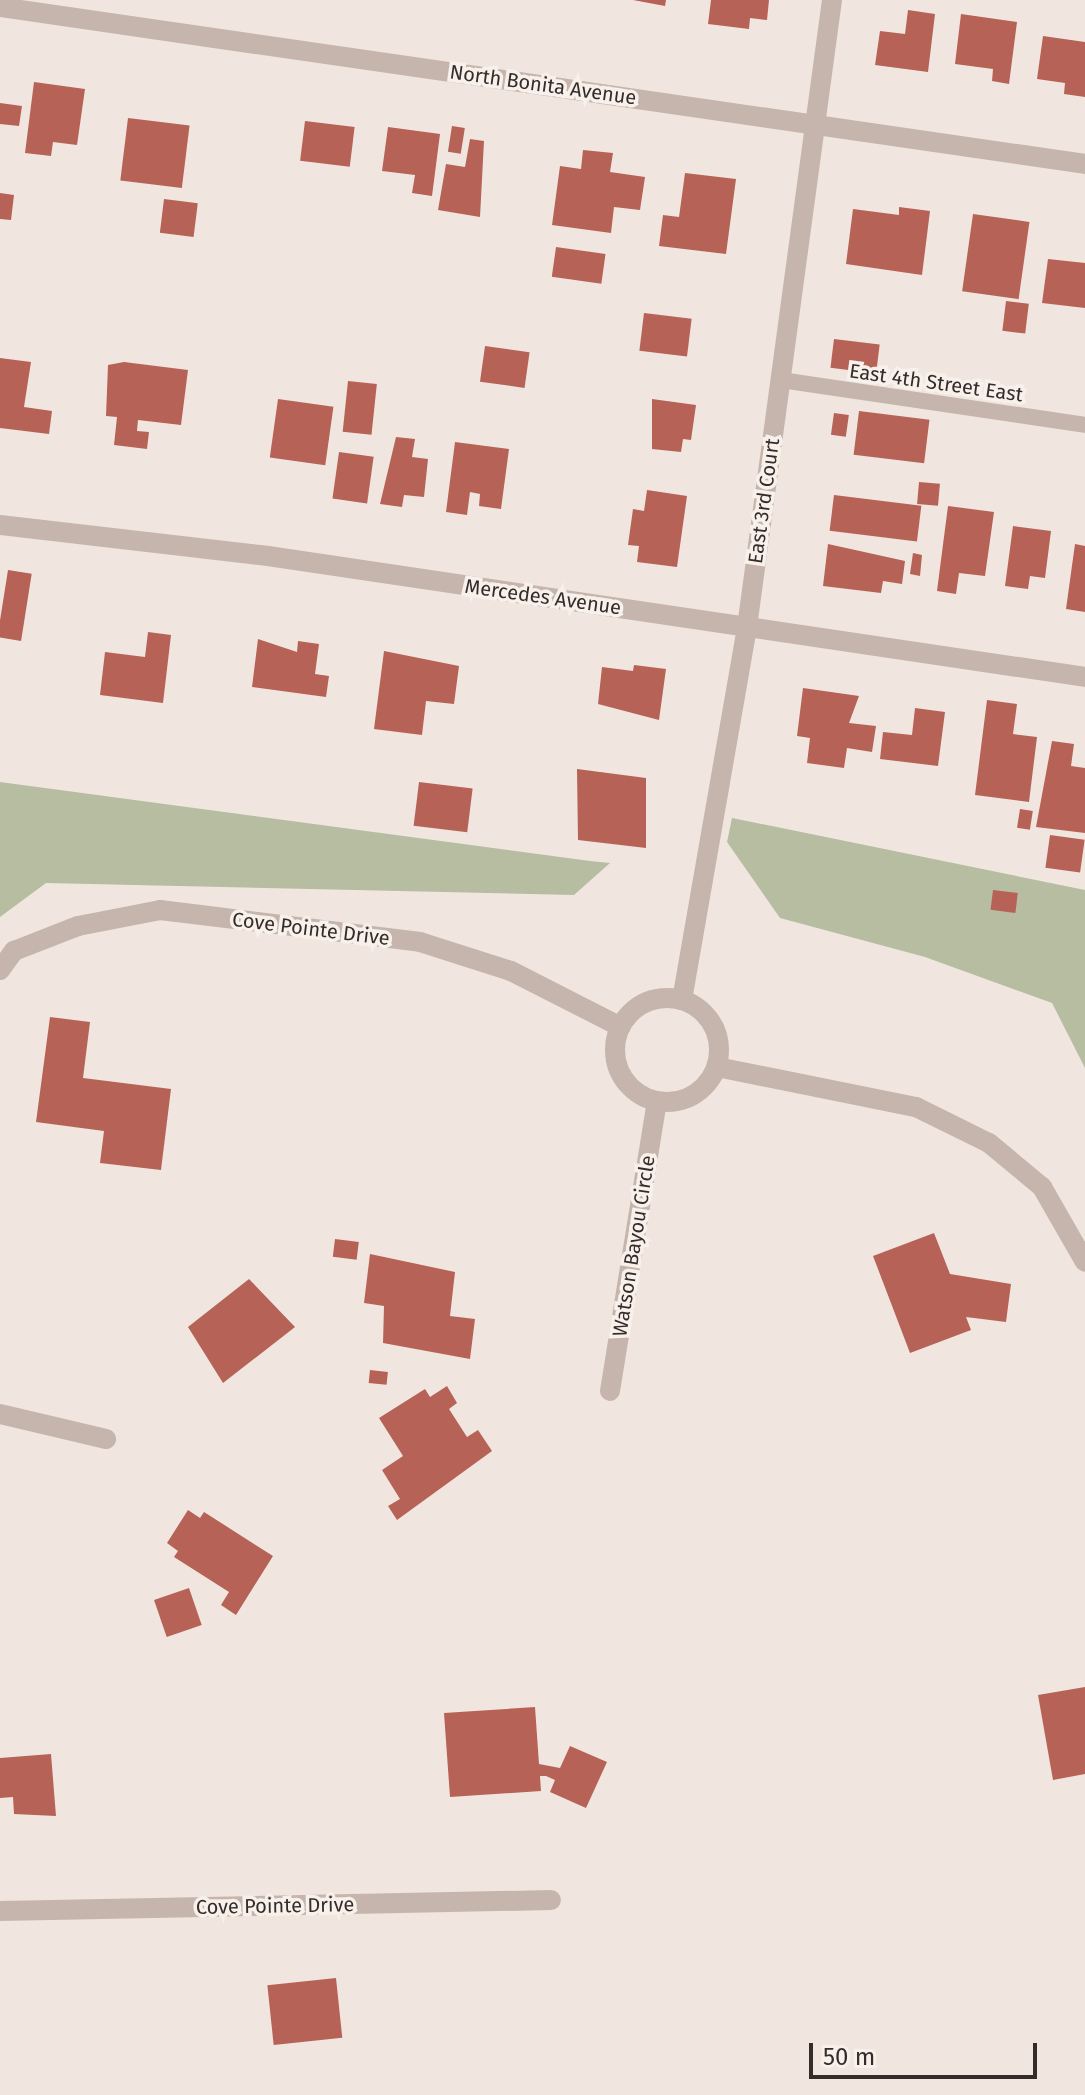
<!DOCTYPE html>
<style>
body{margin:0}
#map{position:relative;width:1085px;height:2095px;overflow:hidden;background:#f0e6df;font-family:"Fira Sans",sans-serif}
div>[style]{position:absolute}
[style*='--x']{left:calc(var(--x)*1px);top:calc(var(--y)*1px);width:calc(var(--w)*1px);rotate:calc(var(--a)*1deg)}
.green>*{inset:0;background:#b7bda1}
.building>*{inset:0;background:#b76256;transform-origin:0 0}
.lane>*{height:16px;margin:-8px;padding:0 8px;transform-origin:8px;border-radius:8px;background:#c6b5ac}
.street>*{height:20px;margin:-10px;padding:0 10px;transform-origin:10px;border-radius:10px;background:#c6b5ac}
.street>.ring{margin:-10px;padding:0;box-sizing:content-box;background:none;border:20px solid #c6b5ac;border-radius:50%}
span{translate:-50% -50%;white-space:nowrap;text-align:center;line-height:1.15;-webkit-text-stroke:7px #f8f0eb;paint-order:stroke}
.street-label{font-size:20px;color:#352c2a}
.scale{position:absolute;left:809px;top:2043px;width:228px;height:36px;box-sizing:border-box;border:4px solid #352c2a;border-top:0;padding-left:10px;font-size:24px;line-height:28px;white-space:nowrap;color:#352c2a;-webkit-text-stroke:6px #f8f0eb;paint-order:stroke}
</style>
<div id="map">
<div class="green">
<div style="clip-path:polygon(0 782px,590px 861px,610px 863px,574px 895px,46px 883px,0 917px)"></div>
<div style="clip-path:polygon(732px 818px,1085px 890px,1085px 1068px,1052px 1003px,925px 957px,780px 918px,727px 842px)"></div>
</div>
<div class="building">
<div style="clip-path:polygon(633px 0,666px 0,665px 6px)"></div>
<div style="clip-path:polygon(711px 0,769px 0,767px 20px,750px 18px,749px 29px,708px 24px)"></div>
<div style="clip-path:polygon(908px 10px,935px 14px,928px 72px,875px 65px,880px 31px,905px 34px)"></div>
<div style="clip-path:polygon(961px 14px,1017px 22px,1009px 84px,992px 81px,993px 69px,955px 64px)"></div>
<div style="clip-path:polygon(1043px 36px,1085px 42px,1085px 97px,1064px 94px,1065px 83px,1037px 79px)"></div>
<div style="clip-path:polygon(34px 82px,85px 89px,77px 145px,53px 142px,51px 156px,25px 153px)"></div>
<div style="clip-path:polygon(0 103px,22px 106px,19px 126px,0 124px)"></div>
<div style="left:128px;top:118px;width:62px;height:63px;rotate:7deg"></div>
<div style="left:305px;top:121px;width:50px;height:40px;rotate:7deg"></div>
<div style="left:452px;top:126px;width:13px;height:26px;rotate:9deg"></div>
<div style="clip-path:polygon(388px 127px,440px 134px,432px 196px,412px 193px,415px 175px,382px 171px)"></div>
<div style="clip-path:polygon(470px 139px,484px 141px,480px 217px,438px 210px,446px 164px,465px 167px)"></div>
<div style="clip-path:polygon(583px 150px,613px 153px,610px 172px,645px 177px,640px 210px,614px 207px,611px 233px,552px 225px,560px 166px,581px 169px)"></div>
<div style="clip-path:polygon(685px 173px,736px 179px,726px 254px,659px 246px,663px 215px,679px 217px)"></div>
<div style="clip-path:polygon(0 193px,14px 195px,11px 220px,0 219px)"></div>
<div style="left:164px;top:199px;width:34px;height:34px;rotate:7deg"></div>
<div style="clip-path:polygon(899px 207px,930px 211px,922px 275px,846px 264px,853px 209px,899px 215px)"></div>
<div style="left:973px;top:214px;width:57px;height:78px;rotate:8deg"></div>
<div style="left:556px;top:247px;width:50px;height:30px;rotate:8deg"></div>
<div style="clip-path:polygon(1048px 259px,1085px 263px,1085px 308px,1042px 303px)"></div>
<div style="left:1006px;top:301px;width:23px;height:30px;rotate:7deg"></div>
<div style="left:644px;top:313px;width:48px;height:38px;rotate:7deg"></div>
<div style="left:834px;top:339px;width:46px;height:29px;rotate:7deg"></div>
<div style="left:485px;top:346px;width:45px;height:36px;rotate:8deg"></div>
<div style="clip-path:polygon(0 358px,31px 362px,24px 407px,52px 411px,49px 434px,0 428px)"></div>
<div style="clip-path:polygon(124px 362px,188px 370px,181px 425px,138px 420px,137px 431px,149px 432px,147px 449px,114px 445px,117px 417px,106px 416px,108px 365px)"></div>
<div style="left:348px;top:381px;width:29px;height:51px;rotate:6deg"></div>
<div style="left:278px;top:399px;width:56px;height:59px;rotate:8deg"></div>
<div style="clip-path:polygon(652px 399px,696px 405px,691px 440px,683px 439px,681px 452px,652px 449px)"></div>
<div style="left:859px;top:411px;width:71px;height:44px;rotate:7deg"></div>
<div style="left:834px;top:413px;width:15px;height:22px;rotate:8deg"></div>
<div style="clip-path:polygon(396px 437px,415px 439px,412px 457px,428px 459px,424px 497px,404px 495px,402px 507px,380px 504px)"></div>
<div style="clip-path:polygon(455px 442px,509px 449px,501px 509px,479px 506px,480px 494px,470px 492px,467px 515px,446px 512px)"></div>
<div style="left:339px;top:452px;width:35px;height:47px;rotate:8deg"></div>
<div style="left:919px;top:482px;width:21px;height:22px;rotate:5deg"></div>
<div style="clip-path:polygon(647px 490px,687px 496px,677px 567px,637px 562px,639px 546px,628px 545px,633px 509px,644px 511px)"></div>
<div style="left:834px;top:495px;width:88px;height:36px;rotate:7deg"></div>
<div style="clip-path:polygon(948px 506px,994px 512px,985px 576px,959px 573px,956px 594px,937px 591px)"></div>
<div style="clip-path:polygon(1013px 526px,1051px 531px,1045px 578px,1030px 576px,1028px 589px,1005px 586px)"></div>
<div style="clip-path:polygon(828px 544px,905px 561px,902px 584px,883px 581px,881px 593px,823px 586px)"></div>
<div style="clip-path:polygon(1075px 544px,1085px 546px,1085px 612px,1066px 609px)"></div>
<div style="clip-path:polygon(913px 553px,922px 555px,920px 576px,910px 574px)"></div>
<div style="left:8px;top:570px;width:24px;height:68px;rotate:9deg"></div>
<div style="clip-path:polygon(148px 632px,171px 635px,163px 703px,100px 695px,105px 652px,145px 657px)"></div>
<div style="clip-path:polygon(258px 639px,297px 652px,298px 641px,319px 644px,315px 674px,329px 676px,326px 697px,252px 687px)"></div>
<div style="clip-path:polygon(384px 651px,459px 666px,454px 704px,426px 701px,422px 735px,374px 729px)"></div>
<div style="clip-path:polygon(634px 665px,666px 669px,659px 720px,598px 704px,602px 667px,633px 671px)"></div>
<div style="clip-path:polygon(803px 688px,859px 696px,849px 723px,876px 726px,872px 752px,847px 748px,844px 768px,807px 763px,810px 738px,797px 736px)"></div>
<div style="clip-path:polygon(987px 700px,1017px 704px,1013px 734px,1037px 737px,1029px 802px,975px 795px)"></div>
<div style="clip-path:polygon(915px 708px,945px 712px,938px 766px,880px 759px,883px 732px,912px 735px)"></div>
<div style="clip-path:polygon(1052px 741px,1074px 744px,1071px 766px,1085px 768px,1085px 833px,1036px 827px)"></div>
<div style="clip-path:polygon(577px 769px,646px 778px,646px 848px,578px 840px)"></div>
<div style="left:419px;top:782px;width:54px;height:44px;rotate:7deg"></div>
<div style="left:1020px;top:809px;width:13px;height:19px;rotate:9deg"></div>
<div style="left:1050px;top:835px;width:35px;height:33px;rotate:8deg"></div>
<div style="left:993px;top:890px;width:25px;height:20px;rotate:7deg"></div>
<div style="clip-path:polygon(50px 1017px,90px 1022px,83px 1078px,171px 1089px,161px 1170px,100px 1163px,104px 1131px,36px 1122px)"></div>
<div style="clip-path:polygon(934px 1233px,950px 1274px,1011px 1284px,1006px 1322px,966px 1317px,971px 1330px,910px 1353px,873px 1256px)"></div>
<div style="left:335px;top:1239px;width:24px;height:18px;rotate:7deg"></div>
<div style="clip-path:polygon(370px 1254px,455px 1272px,450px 1316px,475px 1319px,470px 1359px,383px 1343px,384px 1306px,364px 1303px)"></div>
<div style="clip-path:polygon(249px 1279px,295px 1327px,223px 1383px,188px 1327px)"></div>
<div style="left:370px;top:1370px;width:18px;height:13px;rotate:6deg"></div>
<div style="clip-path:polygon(447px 1386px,457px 1403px,449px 1409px,467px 1437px,478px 1430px,492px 1451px,397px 1520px,388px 1506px,400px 1499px,382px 1470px,403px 1456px,379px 1418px,425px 1389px,430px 1397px)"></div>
<div style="clip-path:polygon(188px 1510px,200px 1518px,204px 1512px,273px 1556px,236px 1615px,221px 1605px,229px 1592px,174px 1557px,178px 1551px,167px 1543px)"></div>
<div style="left:189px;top:1588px;width:39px;height:37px;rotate:71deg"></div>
<div style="clip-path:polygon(1085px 1687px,1085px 1774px,1053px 1780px,1038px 1695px)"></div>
<div style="clip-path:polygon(535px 1707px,539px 1764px,560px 1768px,570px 1746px,607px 1762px,586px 1808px,550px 1792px,555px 1780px,546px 1776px,540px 1776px,541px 1791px,450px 1797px,444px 1713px)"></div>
<div style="clip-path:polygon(51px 1754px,56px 1816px,14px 1814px,13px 1797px,0 1798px,0 1758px)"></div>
<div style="left:336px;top:1978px;width:60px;height:69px;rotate:84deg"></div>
</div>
<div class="lane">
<div style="--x:781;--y:380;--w:307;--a:8.4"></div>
</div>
<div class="street">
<div style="--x:0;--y:7;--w:1096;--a:8.23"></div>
<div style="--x:0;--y:525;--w:270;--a:6.6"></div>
<div style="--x:268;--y:556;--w:826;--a:8.42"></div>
<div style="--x:0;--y:970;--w:24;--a:-54"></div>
<div style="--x:14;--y:951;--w:69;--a:-21.3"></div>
<div style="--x:78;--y:926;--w:84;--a:-11"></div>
<div style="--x:160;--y:910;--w:262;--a:7"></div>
<div style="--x:420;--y:942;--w:96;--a:17.7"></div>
<div style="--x:511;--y:971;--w:123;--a:27"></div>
<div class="ring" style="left:615px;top:998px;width:84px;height:84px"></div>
<div style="--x:682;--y:1000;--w:379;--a:-80.1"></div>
<div style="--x:747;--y:627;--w:633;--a:-82.28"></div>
<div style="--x:717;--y:1067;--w:203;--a:11.4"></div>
<div style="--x:916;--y:1107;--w:81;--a:26.3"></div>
<div style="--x:989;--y:1143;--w:69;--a:39.7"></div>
<div style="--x:1042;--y:1187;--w:86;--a:60.2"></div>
<div style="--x:610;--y:1391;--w:293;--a:-80.8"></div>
<div style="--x:0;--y:1414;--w:109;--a:13.3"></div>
<div style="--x:0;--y:1911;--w:551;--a:-1.14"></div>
</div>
<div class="street-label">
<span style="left:543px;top:85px;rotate:8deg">North Bonita Avenue</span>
<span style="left:936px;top:383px;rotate:8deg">East 4th Street East</span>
<span style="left:764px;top:501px;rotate:-82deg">East 3rd Court</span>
<span style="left:543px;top:597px;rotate:8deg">Mercedes Avenue</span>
<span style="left:311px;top:929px;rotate:7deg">Cove Pointe Drive</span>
<span style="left:634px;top:1246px;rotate:-81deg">Watson Bayou Circle</span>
<span style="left:275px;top:1906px;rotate:-1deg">Cove Pointe Drive</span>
</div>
<div class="scale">50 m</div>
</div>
